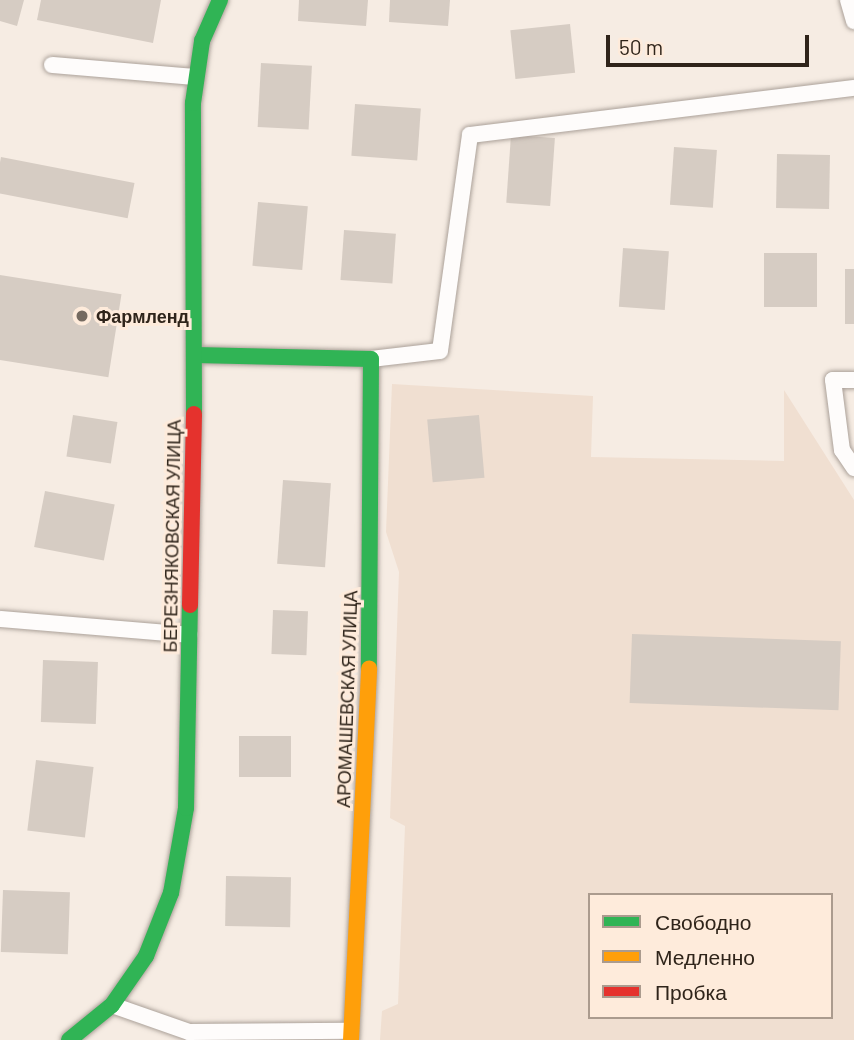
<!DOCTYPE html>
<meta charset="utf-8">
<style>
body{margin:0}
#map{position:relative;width:854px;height:1040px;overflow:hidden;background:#f6ece3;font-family:Barlow,sans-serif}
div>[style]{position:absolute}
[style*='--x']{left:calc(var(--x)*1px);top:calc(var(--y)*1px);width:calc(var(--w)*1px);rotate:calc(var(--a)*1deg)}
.built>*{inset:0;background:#f0dfd1}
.building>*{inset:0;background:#d6ccc3;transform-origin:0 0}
.roads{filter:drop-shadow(0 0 2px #aba199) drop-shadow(0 0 2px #aba199)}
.lane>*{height:16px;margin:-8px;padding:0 8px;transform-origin:8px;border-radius:8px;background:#fefcfb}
.fast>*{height:16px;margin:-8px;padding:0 8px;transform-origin:8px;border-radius:8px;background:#30b455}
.slow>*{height:16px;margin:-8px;padding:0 8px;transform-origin:8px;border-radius:8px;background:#ff9f0a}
.jam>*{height:16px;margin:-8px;padding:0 8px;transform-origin:8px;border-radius:8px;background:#e5322d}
.dots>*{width:19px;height:19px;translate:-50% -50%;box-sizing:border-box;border:4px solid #feebdb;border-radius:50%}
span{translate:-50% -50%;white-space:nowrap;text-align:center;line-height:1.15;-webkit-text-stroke:6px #feebdb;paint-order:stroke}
.poi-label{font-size:18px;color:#2f241a;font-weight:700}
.left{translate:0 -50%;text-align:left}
.street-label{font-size:18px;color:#2f241a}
.legend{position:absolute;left:588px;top:893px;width:245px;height:126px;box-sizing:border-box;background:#feebdb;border:2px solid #ab9b8e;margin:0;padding:9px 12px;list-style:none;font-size:21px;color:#2f241a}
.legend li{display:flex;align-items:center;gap:14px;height:35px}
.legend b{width:35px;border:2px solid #ab9b8e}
.scale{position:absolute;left:606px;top:35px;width:203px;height:32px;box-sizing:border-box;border:4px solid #2f241a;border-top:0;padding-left:9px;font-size:21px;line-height:24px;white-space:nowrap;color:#2f241a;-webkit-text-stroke:5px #feebdb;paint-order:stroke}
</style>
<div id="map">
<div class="built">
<div style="clip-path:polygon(evenodd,392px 384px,593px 396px,591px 457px,784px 461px,784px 390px,854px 500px,854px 1040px,380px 1040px,382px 1011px,398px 1004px,405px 826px,390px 818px,399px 572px,386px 532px,392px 384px,590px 895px,831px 895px,831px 1017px,590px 1017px,590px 895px)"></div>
</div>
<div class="building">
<div style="clip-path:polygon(0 0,24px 0,17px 26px,0 21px)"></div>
<div style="clip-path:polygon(41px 0,161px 0,153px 43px,37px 20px)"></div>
<div style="clip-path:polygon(299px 0,368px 0,366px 26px,298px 21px)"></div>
<div style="clip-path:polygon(390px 0,450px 0,448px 26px,389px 22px)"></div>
<div style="left:570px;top:24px;width:49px;height:60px;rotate:84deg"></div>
<div style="left:261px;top:63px;width:51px;height:64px;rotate:3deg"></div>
<div style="left:355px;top:104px;width:66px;height:52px;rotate:4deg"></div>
<div style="left:511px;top:135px;width:44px;height:68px;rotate:4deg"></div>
<div style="left:674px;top:147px;width:43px;height:58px;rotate:4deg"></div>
<div style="left:777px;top:154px;width:53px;height:54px;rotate:1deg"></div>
<div style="left:1px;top:157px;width:136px;height:36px;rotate:11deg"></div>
<div style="left:258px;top:202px;width:50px;height:64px;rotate:5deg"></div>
<div style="left:344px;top:230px;width:52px;height:50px;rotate:4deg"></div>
<div style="left:623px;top:248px;width:46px;height:59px;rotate:4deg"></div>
<div style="left:764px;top:253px;width:53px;height:54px"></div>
<div style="left:845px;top:269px;width:9px;height:55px"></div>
<div style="left:0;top:275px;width:123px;height:84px;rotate:9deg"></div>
<div style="left:73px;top:415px;width:45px;height:42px;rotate:9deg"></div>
<div style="left:479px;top:415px;width:63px;height:52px;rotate:85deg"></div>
<div style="left:283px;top:480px;width:48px;height:84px;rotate:4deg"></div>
<div style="left:45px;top:491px;width:71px;height:57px;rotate:11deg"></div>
<div style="left:273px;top:610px;width:35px;height:44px;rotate:2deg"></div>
<div style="left:632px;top:634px;width:209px;height:69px;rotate:2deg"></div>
<div style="left:43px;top:660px;width:55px;height:62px;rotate:2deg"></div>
<div style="left:239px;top:736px;width:52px;height:41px"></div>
<div style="left:36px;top:760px;width:58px;height:71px;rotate:7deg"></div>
<div style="left:226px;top:876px;width:65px;height:50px;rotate:1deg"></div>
<div style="left:3px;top:890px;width:67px;height:62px;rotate:2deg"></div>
</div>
<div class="roads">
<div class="lane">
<div style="--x:848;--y:0;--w:22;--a:74"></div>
<div style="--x:52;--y:65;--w:144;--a:4.8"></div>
<div style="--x:371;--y:359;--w:69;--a:-6.6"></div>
<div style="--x:440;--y:351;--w:218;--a:-82.1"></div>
<div style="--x:470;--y:135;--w:387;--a:-7"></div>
<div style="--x:854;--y:380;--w:21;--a:180"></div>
<div style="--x:833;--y:380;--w:71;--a:82.7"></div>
<div style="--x:842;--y:450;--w:22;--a:56"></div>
<div style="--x:0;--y:619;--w:190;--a:4.8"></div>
<div style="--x:112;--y:1005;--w:82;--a:19.3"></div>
<div style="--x:189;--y:1032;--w:162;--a:-0.4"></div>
</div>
<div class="fast">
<div style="--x:195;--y:355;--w:176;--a:1.3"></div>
<div style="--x:371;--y:359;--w:309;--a:90.4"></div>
<div style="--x:194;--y:414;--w:311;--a:-90.2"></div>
<div style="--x:193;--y:103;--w:63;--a:-81.7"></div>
<div style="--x:202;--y:41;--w:45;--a:-66.3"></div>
<div style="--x:69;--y:1040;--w:55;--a:-39.1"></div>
<div style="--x:112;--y:1005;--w:60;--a:-55.2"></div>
<div style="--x:146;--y:956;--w:68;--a:-68.4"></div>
<div style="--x:171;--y:893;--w:86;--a:-80"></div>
<div style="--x:186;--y:808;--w:203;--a:-88.9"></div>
</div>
<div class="slow">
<div style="--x:351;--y:1040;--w:372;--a:-87.2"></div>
</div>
<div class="jam">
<div style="--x:190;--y:605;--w:191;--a:-88.8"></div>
</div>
</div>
<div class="dots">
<div style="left:82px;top:316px;background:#756a60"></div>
</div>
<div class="poi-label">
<span class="left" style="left:96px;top:316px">Фармленд</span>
</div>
<div class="street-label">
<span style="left:172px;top:536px;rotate:-89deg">БЕРЕЗНЯКОВСКАЯ УЛИЦА</span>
<span style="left:347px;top:699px;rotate:-88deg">АРОМАШЕВСКАЯ УЛИЦА</span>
</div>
<ul class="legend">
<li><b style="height:9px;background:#30b455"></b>Свободно</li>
<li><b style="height:9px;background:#ff9f0a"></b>Медленно</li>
<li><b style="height:9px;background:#e5322d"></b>Пробка</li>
</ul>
<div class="scale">50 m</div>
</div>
